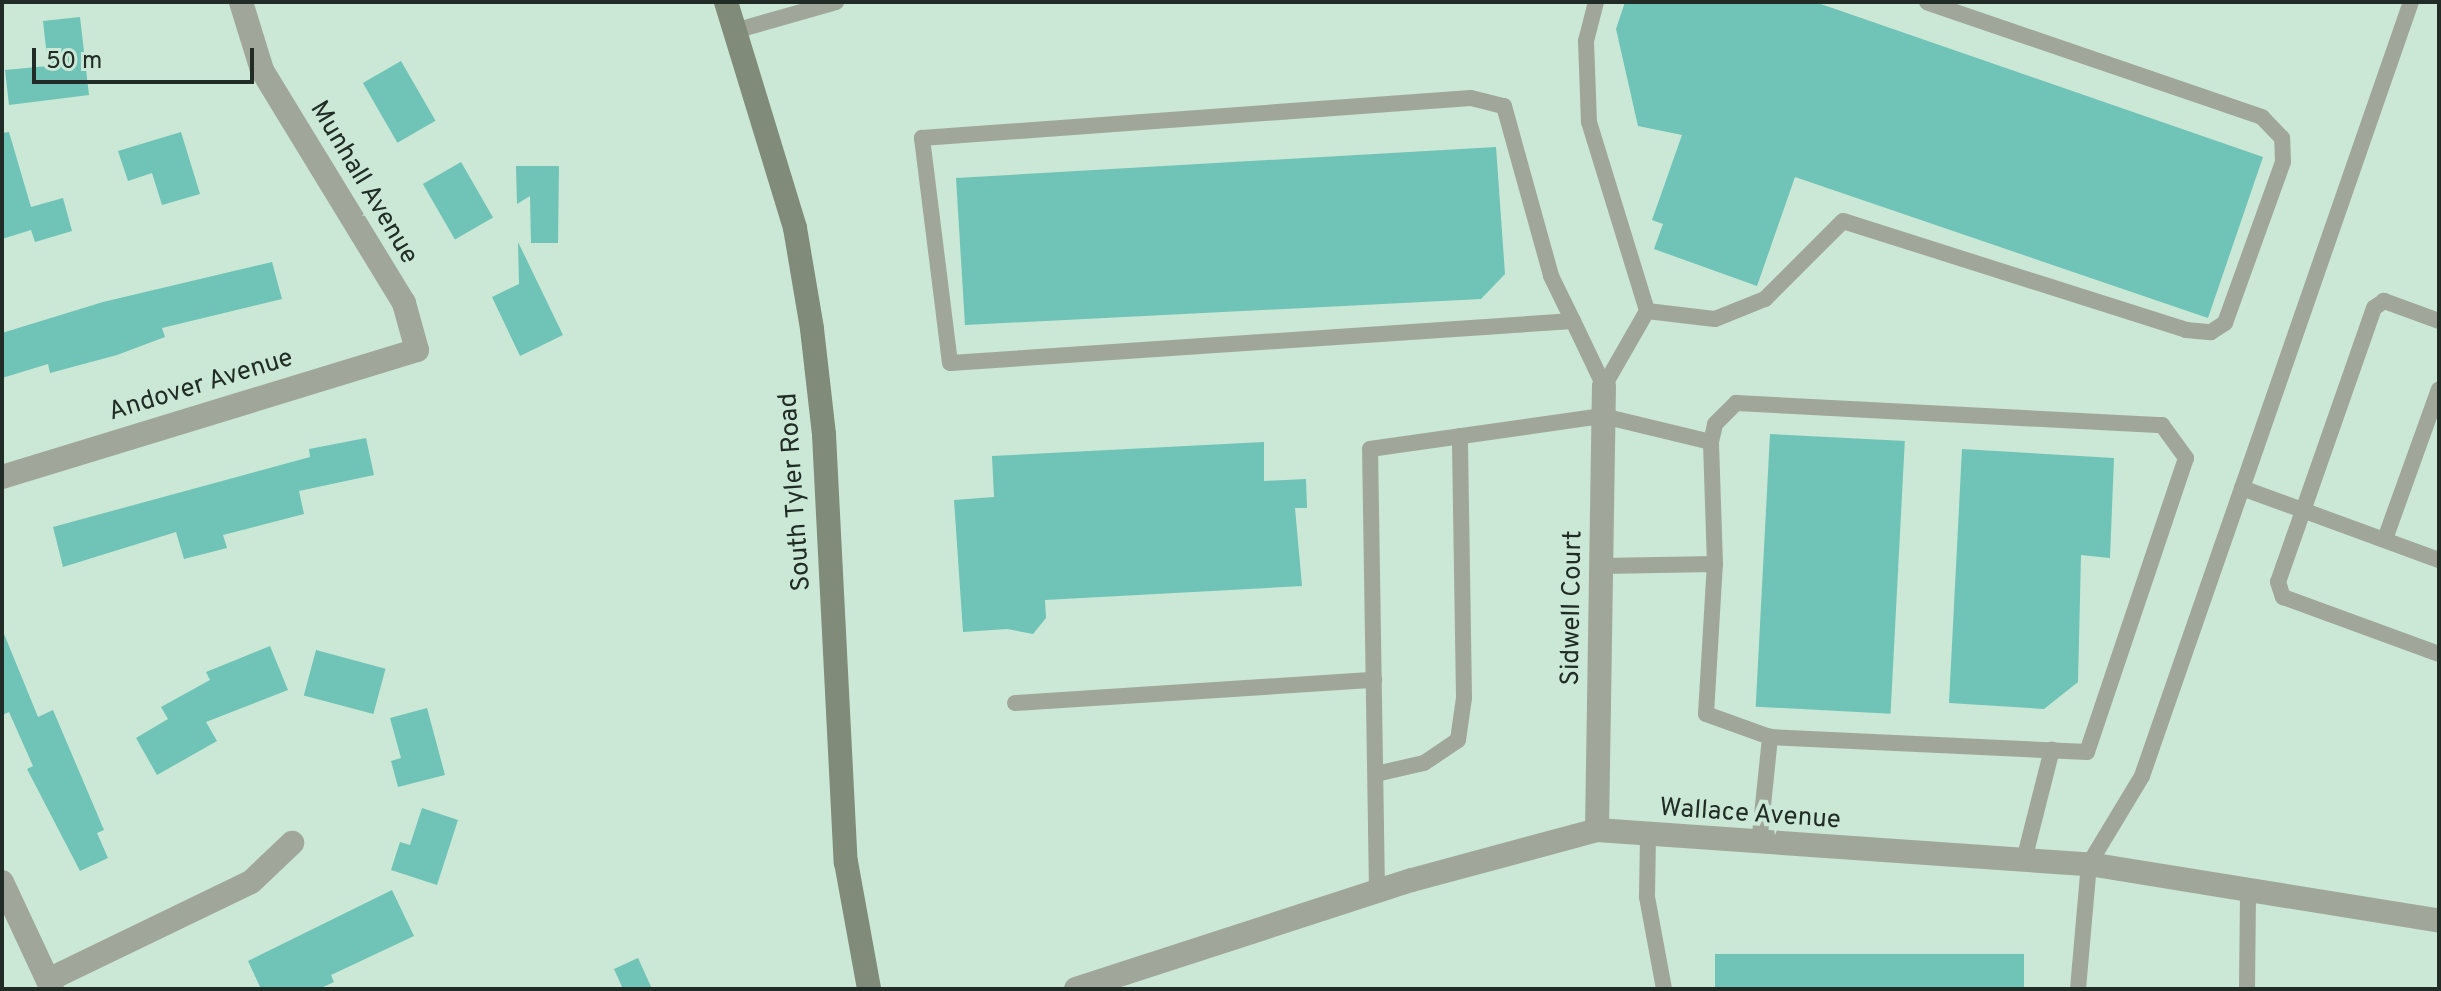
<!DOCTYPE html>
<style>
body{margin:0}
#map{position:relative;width:2441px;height:991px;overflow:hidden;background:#cae8d5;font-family:Overpass,sans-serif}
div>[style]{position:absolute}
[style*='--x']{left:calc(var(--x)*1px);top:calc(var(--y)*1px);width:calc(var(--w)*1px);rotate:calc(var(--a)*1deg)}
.building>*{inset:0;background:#6fc3b7;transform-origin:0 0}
.lane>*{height:16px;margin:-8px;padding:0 8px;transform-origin:8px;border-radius:8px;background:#a0a69a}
.street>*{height:24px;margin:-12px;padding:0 12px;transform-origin:12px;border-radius:12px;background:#a0a69a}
.secondary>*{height:24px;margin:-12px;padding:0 12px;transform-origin:12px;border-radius:12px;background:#818b79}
span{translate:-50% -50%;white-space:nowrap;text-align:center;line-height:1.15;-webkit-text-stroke:8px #cae8d5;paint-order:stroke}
.street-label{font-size:26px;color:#202c25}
.frame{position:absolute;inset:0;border:4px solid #202c25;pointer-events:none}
.scale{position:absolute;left:32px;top:48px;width:222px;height:36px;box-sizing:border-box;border:4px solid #202c25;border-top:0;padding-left:10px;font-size:24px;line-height:28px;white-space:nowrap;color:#202c25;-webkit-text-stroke:6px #cae8d5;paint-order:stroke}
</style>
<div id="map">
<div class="building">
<div style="clip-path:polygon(1625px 2px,1815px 2px,2263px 157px,2208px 318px,1795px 177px,1757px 286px,1654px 249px,1663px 224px,1652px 220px,1682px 135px,1638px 126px,1616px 29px)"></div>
<div style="clip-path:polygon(80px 17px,89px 95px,9px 105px,5px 70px,48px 66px,43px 21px)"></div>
<div style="left:401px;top:61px;width:69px;height:44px;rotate:60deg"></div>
<div style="clip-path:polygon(9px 132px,31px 207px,63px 198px,72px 231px,35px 242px,31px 230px,2px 239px,2px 133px)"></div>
<div style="clip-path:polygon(181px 132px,200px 194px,162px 205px,152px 173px,128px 181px,118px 151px)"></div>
<div style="clip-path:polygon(1496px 147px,1505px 274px,1481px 299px,965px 325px,956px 178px)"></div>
<div style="left:461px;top:162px;width:64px;height:44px;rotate:60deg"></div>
<div style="clip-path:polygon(516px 166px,559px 166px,558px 243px,531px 243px,530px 196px,517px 204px)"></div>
<div style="clip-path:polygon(518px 242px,563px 335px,520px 356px,492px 297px,519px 284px)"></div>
<div style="clip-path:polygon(272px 262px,282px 299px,162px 328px,165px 337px,117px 355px,50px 373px,48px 364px,2px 378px,2px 333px,103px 302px)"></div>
<div style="left:1770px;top:434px;width:135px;height:273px;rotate:3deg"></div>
<div style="clip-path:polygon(366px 438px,374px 475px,299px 491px,304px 514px,223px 535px,227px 548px,184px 559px,176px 532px,63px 567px,53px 527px,310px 457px,309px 449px)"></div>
<div style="clip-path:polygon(1264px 442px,1264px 481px,1306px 479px,1307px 508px,1295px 508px,1302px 586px,1045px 600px,1046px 618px,1033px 634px,1007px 629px,963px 632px,954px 500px,994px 497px,992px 456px)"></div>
<div style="clip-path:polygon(1962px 449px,2114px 458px,2110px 558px,2081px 555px,2078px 682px,2044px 709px,1949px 703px)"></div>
<div style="clip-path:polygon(2px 629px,38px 717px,53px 710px,104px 830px,97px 833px,108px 858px,80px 871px,27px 769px,33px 766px,9px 712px,2px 715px)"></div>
<div style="clip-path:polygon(270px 646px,288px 690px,206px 722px,217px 741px,157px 775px,136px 738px,168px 719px,161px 707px,210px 680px,206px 672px)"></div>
<div style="left:316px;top:650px;width:72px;height:47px;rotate:15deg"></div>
<div style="clip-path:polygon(427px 708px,445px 775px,398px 787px,391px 761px,401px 758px,390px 718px)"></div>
<div style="clip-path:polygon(422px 808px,458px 820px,437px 885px,391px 870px,400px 842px,410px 845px)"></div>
<div style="clip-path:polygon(392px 890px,414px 936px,331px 975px,334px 982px,319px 989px,261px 989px,248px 961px)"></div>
<div style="left:1715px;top:954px;width:309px;height:35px"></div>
<div style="clip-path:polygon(638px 958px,652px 989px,623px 989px,614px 969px)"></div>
</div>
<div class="lane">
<div style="--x:1596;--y:2;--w:40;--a:104.4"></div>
<div style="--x:1586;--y:41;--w:81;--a:87.9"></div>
<div style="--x:1589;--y:122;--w:198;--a:72.9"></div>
<div style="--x:1647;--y:311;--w:86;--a:119.8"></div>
<div style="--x:738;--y:30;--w:102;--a:-15.9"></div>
<div style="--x:1647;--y:311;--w:68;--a:6.7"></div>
<div style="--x:1715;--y:319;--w:54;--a:-21.8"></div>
<div style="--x:1765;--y:299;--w:110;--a:-45"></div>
<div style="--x:1843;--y:221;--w:360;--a:17.6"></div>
<div style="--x:2186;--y:330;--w:25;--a:5"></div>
<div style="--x:2211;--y:332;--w:17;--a:-33"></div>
<div style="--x:2225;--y:323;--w:171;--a:-70.2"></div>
<div style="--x:2283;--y:162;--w:24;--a:-92"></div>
<div style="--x:2282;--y:138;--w:29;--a:-134"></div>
<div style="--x:2262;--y:117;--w:354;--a:-161.1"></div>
<div style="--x:1573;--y:321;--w:624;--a:176.14"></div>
<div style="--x:950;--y:363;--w:227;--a:-97.1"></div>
<div style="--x:922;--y:138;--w:550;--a:-4.17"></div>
<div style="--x:1471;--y:98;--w:34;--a:14"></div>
<div style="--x:1504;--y:106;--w:176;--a:74.5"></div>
<div style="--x:1551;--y:276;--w:50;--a:63.9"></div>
<div style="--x:1573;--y:321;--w:72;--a:64.5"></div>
<div style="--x:2439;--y:321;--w:59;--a:-160"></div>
<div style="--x:2384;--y:301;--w:12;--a:145"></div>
<div style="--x:2374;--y:308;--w:290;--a:109.3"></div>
<div style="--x:2278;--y:582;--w:16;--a:72"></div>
<div style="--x:2283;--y:597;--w:166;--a:20.1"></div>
<div style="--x:1736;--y:403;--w:427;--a:3"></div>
<div style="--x:2162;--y:425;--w:41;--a:54"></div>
<div style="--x:2186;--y:458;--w:310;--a:108.6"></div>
<div style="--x:2087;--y:752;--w:317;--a:-177.3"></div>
<div style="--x:1770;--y:737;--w:68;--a:-160.2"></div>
<div style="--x:1706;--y:714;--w:150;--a:-86.6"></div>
<div style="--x:1715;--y:564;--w:122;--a:-91.9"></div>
<div style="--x:1711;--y:442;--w:18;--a:-77"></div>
<div style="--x:1715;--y:424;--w:30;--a:-45"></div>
<div style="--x:2242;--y:488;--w:210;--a:20.1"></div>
<div style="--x:2385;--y:539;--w:159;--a:-70.2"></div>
<div style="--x:1601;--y:566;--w:114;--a:-1"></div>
<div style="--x:1015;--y:703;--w:360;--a:-3.7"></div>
<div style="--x:1376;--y:774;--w:49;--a:-12.9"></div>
<div style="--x:1424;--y:763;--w:41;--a:-34.1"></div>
<div style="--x:1458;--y:740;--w:42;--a:-81.9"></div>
<div style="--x:1464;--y:698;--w:262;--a:-90.9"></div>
<div style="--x:1648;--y:837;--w:60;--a:91"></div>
<div style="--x:1647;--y:897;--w:94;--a:79.5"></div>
<div style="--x:1759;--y:844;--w:108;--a:-84.1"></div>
<div style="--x:2024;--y:860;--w:114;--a:-75.8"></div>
<div style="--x:1377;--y:891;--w:442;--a:-90.9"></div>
<div style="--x:1370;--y:449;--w:235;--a:-8.1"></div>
<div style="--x:1603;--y:416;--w:111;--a:13.5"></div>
<div style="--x:2078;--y:989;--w:125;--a:-85"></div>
<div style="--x:2089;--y:864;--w:103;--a:-58.9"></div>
<div style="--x:2142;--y:776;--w:819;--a:-70.84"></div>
<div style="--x:2247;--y:989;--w:100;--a:-89.4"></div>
</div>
<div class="street">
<div style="--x:2;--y:477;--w:434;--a:-17"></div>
<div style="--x:417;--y:350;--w:49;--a:-105.5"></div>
<div style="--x:404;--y:303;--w:273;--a:-121.4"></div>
<div style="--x:262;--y:70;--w:71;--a:-107.2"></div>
<div style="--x:1597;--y:830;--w:444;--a:-89.1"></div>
<div style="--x:2;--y:882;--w:118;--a:65"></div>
<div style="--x:48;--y:980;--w:225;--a:-25.8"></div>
<div style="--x:251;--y:882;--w:57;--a:-43.6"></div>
<div style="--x:1076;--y:989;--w:353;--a:-18"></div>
<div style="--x:1412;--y:880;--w:192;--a:-15.1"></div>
<div style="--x:1597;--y:830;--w:493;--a:4"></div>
<div style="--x:2089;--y:864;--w:355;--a:9.2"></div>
</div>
<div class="secondary">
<div style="--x:726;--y:2;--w:236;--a:73"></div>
<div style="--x:795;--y:228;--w:102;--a:80.4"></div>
<div style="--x:812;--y:329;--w:107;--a:83.5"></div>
<div style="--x:824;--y:435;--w:428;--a:87.1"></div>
<div style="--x:846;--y:862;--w:129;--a:79.7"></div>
</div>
<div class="street-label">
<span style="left:363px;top:183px;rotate:59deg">Munhall Avenue</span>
<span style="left:201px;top:386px;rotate:-17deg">Andover Avenue</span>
<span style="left:796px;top:492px;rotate:-94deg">South Tyler Road</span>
<span style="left:1573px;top:608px;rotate:-89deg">Sidwell Court</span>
<span style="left:1750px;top:815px;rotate:4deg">Wallace Avenue</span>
</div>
<div class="frame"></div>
<div class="scale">50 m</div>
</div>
